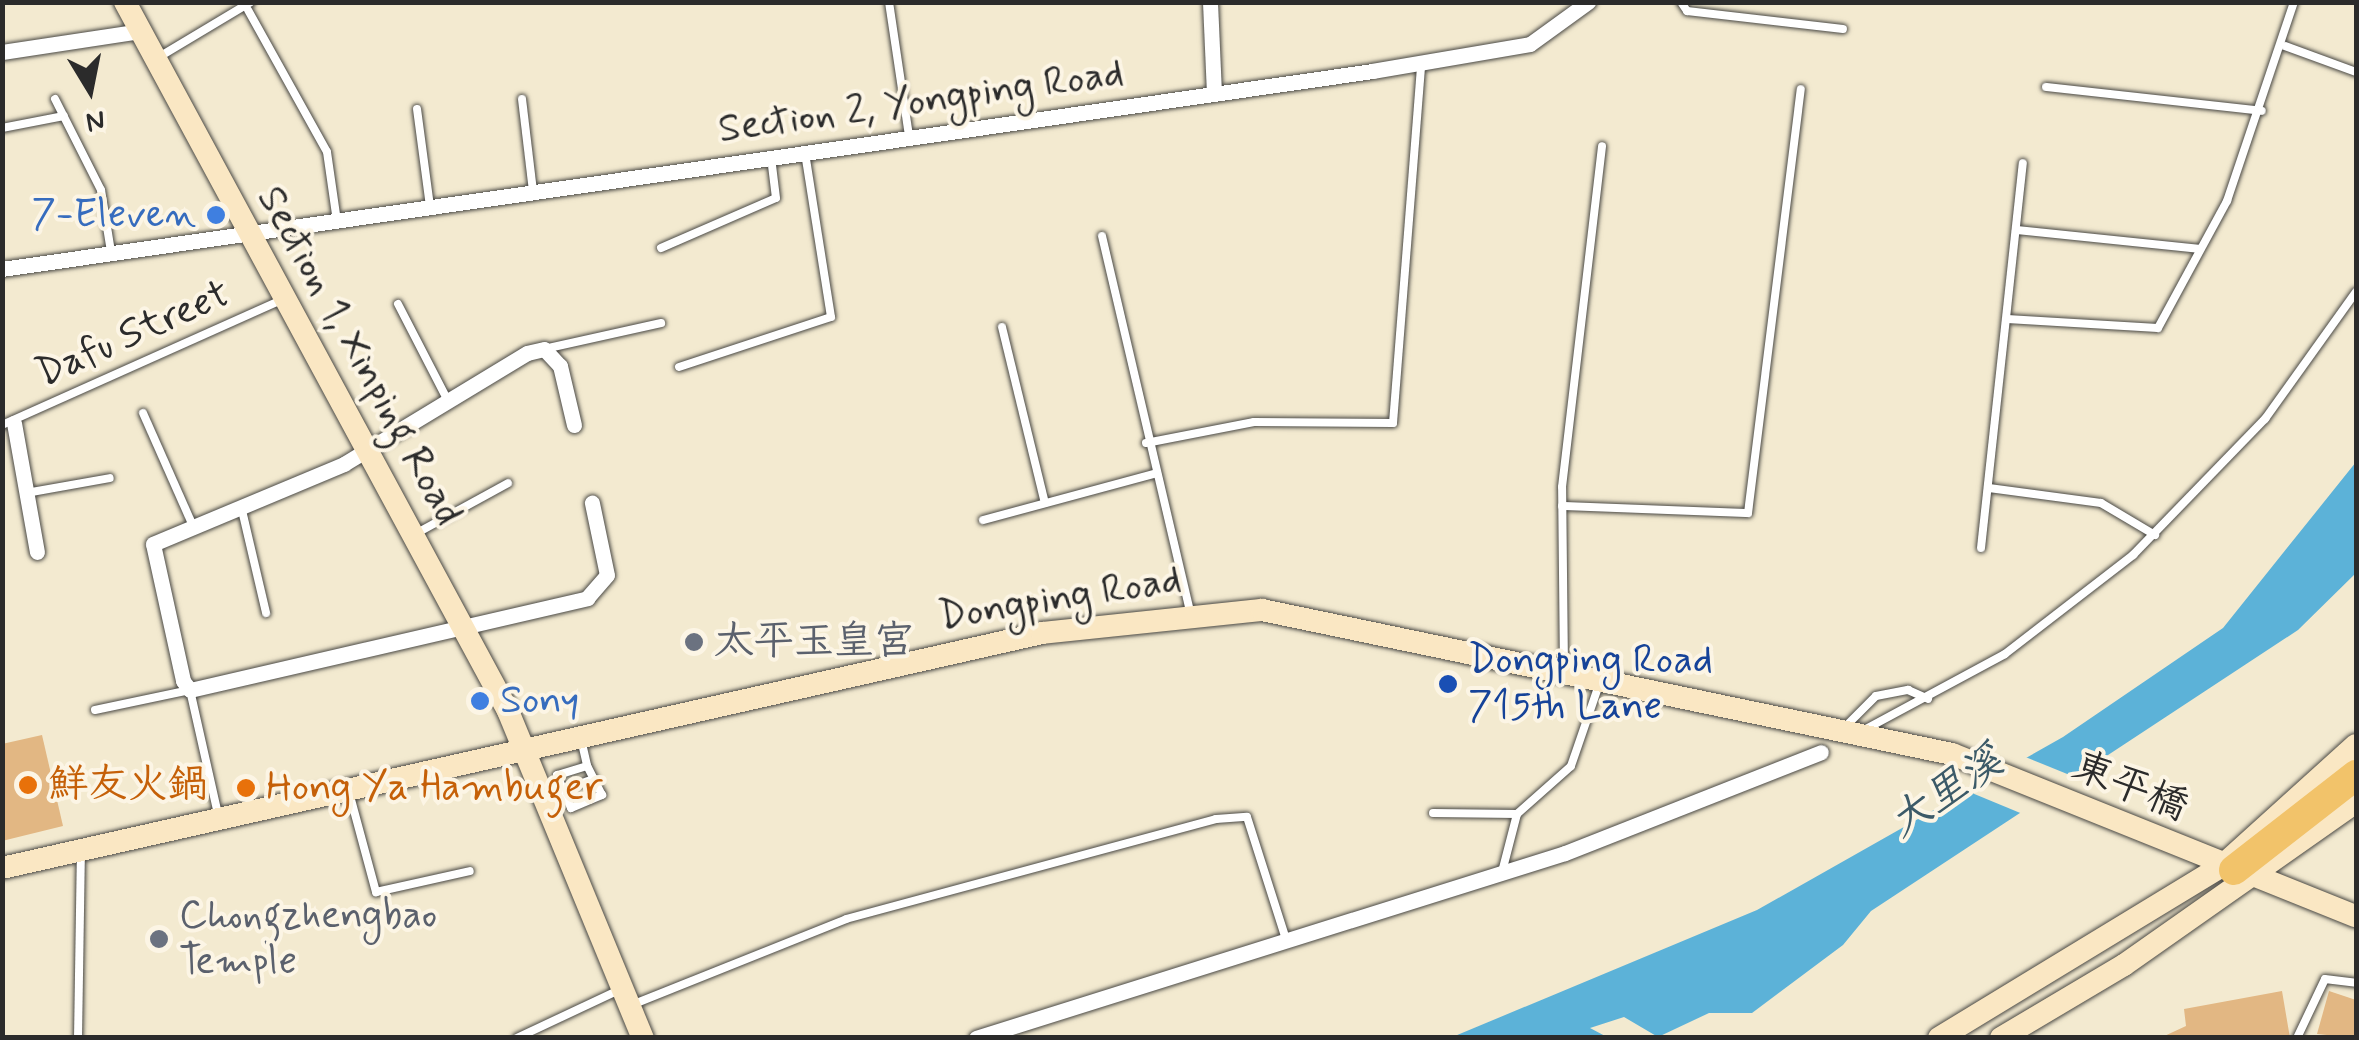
<!DOCTYPE html>
<meta charset="utf-8">
<style>
body{margin:0}
#map{position:relative;width:2359px;height:1040px;overflow:hidden;background:#f3ead0;font-family:Mynerve,"LXGW WenKai TC",sans-serif}
div>[style]{position:absolute}
[style*='--x']{left:calc(var(--x)*1px);top:calc(var(--y)*1px);width:calc(var(--w)*1px);rotate:calc(var(--a)*1deg)}
.water>*{inset:0;background:#5cb2d8}
.pier>*{inset:0;background:#f3ead0}
.building>*{inset:0;background:#e2b783}
.roads{filter:drop-shadow(0 0 2px #494844) drop-shadow(0 0 2px #494844)}
.lane>*{height:8px;margin:-4px;padding:0 4px;transform-origin:4px;border-radius:4px;background:#fff}
.street>*{height:15px;margin:-7.5px;padding:0 7.5px;transform-origin:7.5px;border-radius:7.5px;background:#fff}
.secondary>*{height:22px;margin:-11px;padding:0 11px;transform-origin:11px;border-radius:11px;background:#fae7c3}
.highway>*{height:30px;margin:-15px;padding:0 15px;transform-origin:15px;border-radius:15px;background:#f2c36a}
.dots>*{width:28px;height:28px;translate:-50% -50%;box-sizing:border-box;border:5px solid #fcf5e5;border-radius:50%}
span{translate:-50% -50%;white-space:nowrap;text-align:center;line-height:1.15;-webkit-text-stroke:8px #fcf5e5;paint-order:stroke}
.street-label{font-size:40px;color:#2b2b2b}
.shop-label{font-size:40px;color:#366cbe}
.right{translate:-100% -50%;text-align:right}
.left{translate:0 -50%;text-align:left}
.worship-label{font-size:40px;color:#5b616d}
.transit-label{font-size:40px;color:#164399}
.food-label{font-size:40px;color:#c56008}
.water-label{font-size:42px;color:#3c5a68;font-style:italic}
.frame{position:absolute;inset:0;border:5px solid #2b2b2b;pointer-events:none}
.north{position:absolute;left:40px;top:40px;width:100px;height:100px;-webkit-text-stroke:8px #fcf5e5;paint-order:stroke;rotate:170deg;font-size:28px;font-weight:700;line-height:40px;text-align:center;color:#2b2b2b}
.north::after{content:'';display:block;margin:auto;width:35px;height:45px;background:#2b2b2b;clip-path:polygon(50% 0,100% 100%,50% 72%,0 100%)}
</style>
<div id="map">
<div class="water">
<div style="clip-path:polygon(2356px 462px,2356px 573px,2298px 630px,1871px 911px,1843px 945px,1752px 1013px,1709px 1013px,1658px 1037px,1624px 1017px,1590px 1028px,1607px 1037px,1450px 1038px,1757px 910px,2063px 737px,2223px 628px)"></div>
</div>
<div class="pier">
<div style="clip-path:polygon(2018px 754px,2082px 780px,2030px 817px,1955px 786px)"></div>
</div>
<div class="building">
<div style="clip-path:polygon(42px 735px,63px 826px,2px 841px,2px 744px)"></div>
<div style="clip-path:polygon(2282px 991px,2290px 1038px,2160px 1038px,2186px 1026px,2184px 1009px)"></div>
<div style="clip-path:polygon(2329px 991px,2356px 1000px,2356px 1038px,2317px 1034px)"></div>
</div>
<div class="roads">
<div class="lane">
<div style="--x:889;--y:2;--w:135;--a:81.5"></div>
<div style="--x:1681;--y:2;--w:11;--a:56"></div>
<div style="--x:1687;--y:11;--w:157;--a:6.6"></div>
<div style="--x:248;--y:10;--w:162;--a:60.9"></div>
<div style="--x:327;--y:152;--w:70;--a:81.8"></div>
<div style="--x:2285;--y:46;--w:76;--a:20.1"></div>
<div style="--x:159;--y:57;--w:107;--a:-30.9"></div>
<div style="--x:2046;--y:87;--w:217;--a:6.3"></div>
<div style="--x:55;--y:99;--w:102;--a:63.2"></div>
<div style="--x:101;--y:190;--w:63;--a:80.8"></div>
<div style="--x:522;--y:99;--w:93;--a:83.2"></div>
<div style="--x:417;--y:109;--w:99;--a:82.4"></div>
<div style="--x:2;--y:128;--w:63;--a:-11"></div>
<div style="--x:2016;--y:230;--w:184;--a:5.9"></div>
<div style="--x:1102;--y:236;--w:390;--a:76.8"></div>
<div style="--x:661;--y:248;--w:125;--a:-23.5"></div>
<div style="--x:776;--y:198;--w:41;--a:-97"></div>
<div style="--x:398;--y:304;--w:109;--a:62.7"></div>
<div style="--x:2007;--y:319;--w:151;--a:3.4"></div>
<div style="--x:2158;--y:328;--w:145;--a:-61.5"></div>
<div style="--x:2227;--y:201;--w:210;--a:-71.4"></div>
<div style="--x:1002;--y:327;--w:181;--a:76.3"></div>
<div style="--x:544;--y:349;--w:120;--a:-12.5"></div>
<div style="--x:679;--y:367;--w:160;--a:-18.2"></div>
<div style="--x:831;--y:317;--w:167;--a:-99"></div>
<div style="--x:143;--y:413;--w:124;--a:66.1"></div>
<div style="--x:2;--y:425;--w:306;--a:-24.1"></div>
<div style="--x:1146;--y:443;--w:110;--a:-11"></div>
<div style="--x:1254;--y:422;--w:139;--a:0.4"></div>
<div style="--x:1393;--y:423;--w:359;--a:-85.5"></div>
<div style="--x:1989;--y:488;--w:113;--a:7.6"></div>
<div style="--x:2101;--y:503;--w:63;--a:30.7"></div>
<div style="--x:26;--y:493;--w:85;--a:-10.1"></div>
<div style="--x:241;--y:506;--w:110;--a:76.8"></div>
<div style="--x:1562;--y:506;--w:186;--a:2.2"></div>
<div style="--x:1748;--y:513;--w:427;--a:-82.9"></div>
<div style="--x:983;--y:520;--w:177;--a:-15.1"></div>
<div style="--x:415;--y:534;--w:106;--a:-28.7"></div>
<div style="--x:1981;--y:548;--w:387;--a:-83.8"></div>
<div style="--x:1564;--y:669;--w:182;--a:-90.6"></div>
<div style="--x:1562;--y:487;--w:343;--a:-83.3"></div>
<div style="--x:95;--y:710;--w:97;--a:-11.9"></div>
<div style="--x:190;--y:690;--w:127;--a:77.3"></div>
<div style="--x:1844;--y:728;--w:45;--a:-45"></div>
<div style="--x:1876;--y:696;--w:33;--a:-11"></div>
<div style="--x:1908;--y:690;--w:22;--a:24"></div>
<div style="--x:1864;--y:730;--w:160;--a:-28.3"></div>
<div style="--x:2005;--y:654;--w:162;--a:-37.7"></div>
<div style="--x:2133;--y:555;--w:190;--a:-45.9"></div>
<div style="--x:2265;--y:419;--w:156;--a:-54.4"></div>
<div style="--x:581;--y:739;--w:28;--a:77"></div>
<div style="--x:587;--y:766;--w:31;--a:163"></div>
<div style="--x:557;--y:775;--w:36;--a:67"></div>
<div style="--x:571;--y:808;--w:34;--a:-23"></div>
<div style="--x:602;--y:795;--w:33;--a:-117"></div>
<div style="--x:563;--y:790;--w:33;--a:-20"></div>
<div style="--x:349;--y:792;--w:104;--a:74.9"></div>
<div style="--x:376;--y:892;--w:96;--a:-12.6"></div>
<div style="--x:1433;--y:813;--w:84;--a:0.7"></div>
<div style="--x:1502;--y:872;--w:60;--a:-75.5"></div>
<div style="--x:1517;--y:814;--w:72;--a:-41.6"></div>
<div style="--x:1571;--y:766;--w:89;--a:-71"></div>
<div style="--x:634;--y:1004;--w:228;--a:-21.8"></div>
<div style="--x:846;--y:919;--w:383;--a:-15.1"></div>
<div style="--x:1216;--y:819;--w:31;--a:-4"></div>
<div style="--x:1247;--y:817;--w:128;--a:72.3"></div>
<div style="--x:78;--y:1038;--w:183;--a:-89.1"></div>
<div style="--x:517;--y:1038;--w:115;--a:-25.2"></div>
<div style="--x:2297;--y:1038;--w:65;--a:-64.6"></div>
<div style="--x:2325;--y:979;--w:31;--a:7"></div>
</div>
<div class="street">
<div style="--x:1210;--y:2;--w:91;--a:87.5"></div>
<div style="--x:2;--y:52;--w:141;--a:-8.6"></div>
<div style="--x:2;--y:269;--w:1384;--a:-8.22"></div>
<div style="--x:1372;--y:71;--w:160;--a:-9.7"></div>
<div style="--x:1530;--y:44;--w:72;--a:-35.9"></div>
<div style="--x:14;--y:423;--w:131;--a:79.9"></div>
<div style="--x:574;--y:425;--w:61;--a:-103.3"></div>
<div style="--x:560;--y:366;--w:23;--a:-133"></div>
<div style="--x:544;--y:349;--w:17;--a:167"></div>
<div style="--x:527;--y:353;--w:214;--a:148.8"></div>
<div style="--x:344;--y:464;--w:207;--a:157.3"></div>
<div style="--x:153;--y:544;--w:140;--a:77.6"></div>
<div style="--x:183;--y:681;--w:11;--a:52"></div>
<div style="--x:190;--y:690;--w:408;--a:-13"></div>
<div style="--x:587;--y:598;--w:30;--a:-49"></div>
<div style="--x:607;--y:575;--w:74;--a:-101.8"></div>
<div style="--x:976;--y:1038;--w:617;--a:-17.44"></div>
<div style="--x:1565;--y:853;--w:275;--a:-21.5"></div>
</div>
<div class="secondary">
<div style="--x:125;--y:2;--w:806;--a:61.62"></div>
<div style="--x:508;--y:711;--w:354;--a:67.6"></div>
<div style="--x:2;--y:868;--w:1066;--a:-12.73"></div>
<div style="--x:1042;--y:633;--w:221;--a:-6"></div>
<div style="--x:1262;--y:610;--w:705;--a:11.79"></div>
<div style="--x:1952;--y:754;--w:435;--a:21.9"></div>
<div style="--x:1939;--y:1038;--w:333;--a:-31.3"></div>
<div style="--x:2223;--y:865;--w:179;--a:-42.1"></div>
<div style="--x:2001;--y:1038;--w:143;--a:-30.7"></div>
<div style="--x:2124;--y:965;--w:284;--a:-35.1"></div>
</div>
<div class="highway">
<div style="--x:2234;--y:870;--w:155;--a:-37.9"></div>
</div>
</div>
<div class="dots">
<div style="left:216px;top:215px;background:#3f7fe0"></div>
<div style="left:694px;top:642px;background:#6b7280"></div>
<div style="left:1448px;top:684px;background:#1a4fb4"></div>
<div style="left:480px;top:701px;background:#3f7fe0"></div>
<div style="left:28px;top:785px;background:#e8710a"></div>
<div style="left:246px;top:788px;background:#e8710a"></div>
<div style="left:159px;top:939px;background:#6b7280"></div>
</div>
<div class="street-label">
<span style="left:921px;top:102px;rotate:-8deg">Section 2, Yongping Road</span>
<span style="left:133px;top:334px;rotate:-24deg">Dafu Street</span>
<span style="left:359px;top:356px;rotate:61deg">Section 1, Xinping Road</span>
<span style="left:1060px;top:599px;rotate:-9deg">Dongping Road</span>
<span style="left:2130px;top:787px;rotate:22deg">東平橋</span>
</div>
<div class="shop-label">
<span class="right" style="left:196px;top:215px">7-Eleven</span>
<span class="left" style="left:500px;top:701px">Sony</span>
</div>
<div class="worship-label">
<span class="left" style="left:714px;top:642px">太平玉皇宮</span>
<span class="left" style="left:179px;top:939px">Chongzhengbao<br>Temple</span>
</div>
<div class="transit-label">
<span class="left" style="left:1468px;top:684px">Dongping Road<br>715th Lane</span>
</div>
<div class="food-label">
<span class="left" style="left:48px;top:785px">鮮友火鍋</span>
<span class="left" style="left:266px;top:788px">Hong Ya Hambuger</span>
</div>
<div class="water-label">
<span style="left:1947px;top:793px;rotate:-34deg">大里溪</span>
</div>
<div class="frame"></div>
<div class="north">N</div>
</div>
